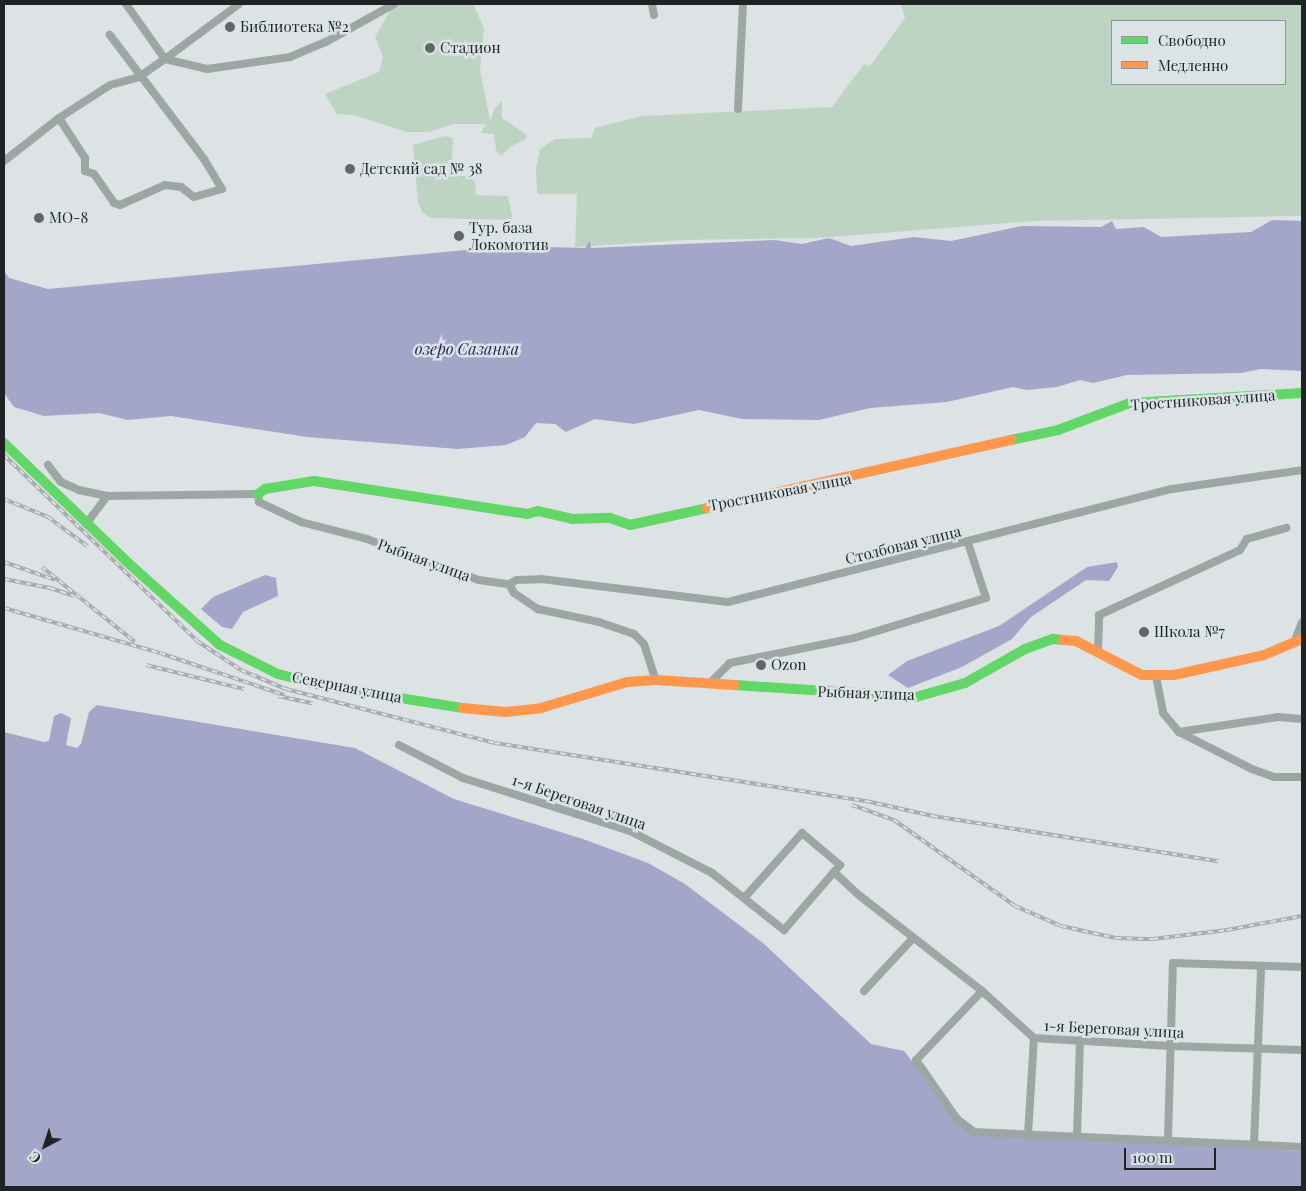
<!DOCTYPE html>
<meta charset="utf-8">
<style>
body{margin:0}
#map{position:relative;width:1306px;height:1191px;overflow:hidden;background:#dde3e4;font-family:"Playfair Display",serif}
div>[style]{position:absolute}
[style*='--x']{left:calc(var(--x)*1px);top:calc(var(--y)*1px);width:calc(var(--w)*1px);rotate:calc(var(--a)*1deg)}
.green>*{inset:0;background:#bed4c3}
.water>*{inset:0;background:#a4a6c9}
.street>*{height:8px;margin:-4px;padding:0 4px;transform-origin:4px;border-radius:4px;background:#9ca7a4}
.fast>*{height:10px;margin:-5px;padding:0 5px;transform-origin:5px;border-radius:5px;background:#63d668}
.slow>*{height:10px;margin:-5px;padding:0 5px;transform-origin:5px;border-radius:5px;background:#ff974d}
.rail>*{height:4px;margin-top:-2px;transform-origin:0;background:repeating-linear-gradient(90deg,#dae4e7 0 5.5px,#a3aaa9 0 11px);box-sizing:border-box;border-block:1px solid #a3aaa9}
.dots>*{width:14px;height:14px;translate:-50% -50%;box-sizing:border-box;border:2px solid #dae4e7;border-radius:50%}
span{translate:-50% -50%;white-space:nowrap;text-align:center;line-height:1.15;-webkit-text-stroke:5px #dae4e7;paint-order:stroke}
.poi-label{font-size:15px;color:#1f2324}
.left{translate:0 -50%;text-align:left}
.street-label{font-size:15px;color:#1f2324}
.water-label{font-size:16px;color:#29215d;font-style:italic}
.frame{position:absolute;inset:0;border:5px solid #1f2324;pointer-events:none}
.legend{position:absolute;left:1111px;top:20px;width:175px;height:65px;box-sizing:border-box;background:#dae4e7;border:1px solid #8f9799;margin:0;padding:6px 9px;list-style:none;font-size:15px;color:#1f2324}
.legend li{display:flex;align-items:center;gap:10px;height:25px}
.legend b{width:25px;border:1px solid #8f9799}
.north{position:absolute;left:20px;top:1121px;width:50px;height:50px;-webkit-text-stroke:4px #dae4e7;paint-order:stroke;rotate:220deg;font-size:14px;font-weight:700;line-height:20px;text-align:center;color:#1f2324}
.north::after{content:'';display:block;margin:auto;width:18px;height:22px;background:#1f2324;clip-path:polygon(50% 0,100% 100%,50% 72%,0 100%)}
.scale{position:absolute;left:1124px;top:1148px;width:92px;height:22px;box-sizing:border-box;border:2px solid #1f2324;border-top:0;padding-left:6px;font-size:15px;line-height:18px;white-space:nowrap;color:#1f2324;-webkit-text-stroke:4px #dae4e7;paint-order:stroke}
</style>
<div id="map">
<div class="green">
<div style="clip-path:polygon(401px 4px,473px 4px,484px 28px,480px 70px,490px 120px,495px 108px,502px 101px,502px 118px,527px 135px,526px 139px,510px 147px,501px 156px,496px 150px,494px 134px,481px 133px,486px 124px,453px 124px,429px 132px,407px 132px,354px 115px,337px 114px,325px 94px,379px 72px,383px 57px,375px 37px,391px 9px)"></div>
<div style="clip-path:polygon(evenodd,901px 4px,1302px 4px,1302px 216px,1035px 221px,818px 238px,685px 240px,575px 247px,577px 194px,537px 194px,536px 168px,540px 149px,555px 139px,591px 138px,595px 128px,641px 116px,832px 107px,864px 64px,870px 66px,905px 18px,901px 4px,1112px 21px,1285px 21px,1285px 84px,1112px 84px,1112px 21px)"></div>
<div style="clip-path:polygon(445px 136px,453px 138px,452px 164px,442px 172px,444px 176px,469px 176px,475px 182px,476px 195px,508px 196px,513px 220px,431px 218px,423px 213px,418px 203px,413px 145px)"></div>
</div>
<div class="water">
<div style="clip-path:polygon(1272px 220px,1302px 221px,1302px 371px,1261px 369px,1241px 373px,1127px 375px,1093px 383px,1080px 380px,1057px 387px,1027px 390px,1013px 387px,947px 402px,870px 408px,819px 420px,742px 419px,699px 410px,634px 424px,595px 419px,566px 432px,555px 424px,536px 423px,525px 437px,506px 445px,457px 449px,307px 437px,171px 416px,128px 420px,99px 413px,44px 416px,14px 407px,4px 393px,4px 271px,9px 278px,48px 289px,509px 246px,585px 248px,590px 241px,591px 248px,775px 240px,802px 244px,829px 238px,851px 246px,914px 237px,951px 241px,1022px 226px,1101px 227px,1112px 221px,1116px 229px,1144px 227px,1161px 237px,1251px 232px)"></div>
<div style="clip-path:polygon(1117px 562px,1118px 567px,1109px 581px,1086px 580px,1031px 617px,1012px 639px,962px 667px,908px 688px,888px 675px,907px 661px,999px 626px,1087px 567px)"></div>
<div style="clip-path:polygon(265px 575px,276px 578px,278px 596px,243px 612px,232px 629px,222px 627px,201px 609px,213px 597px)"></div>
<div style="clip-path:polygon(97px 705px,355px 748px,454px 799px,583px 839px,648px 863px,685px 884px,763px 943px,871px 1044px,904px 1051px,967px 1130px,1302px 1151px,1302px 1187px,4px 1187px,4px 732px,44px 742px,49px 741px,54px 716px,61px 713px,71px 718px,66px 745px,77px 748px,81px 744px,89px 712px)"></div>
</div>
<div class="street">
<div style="--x:126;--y:4;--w:67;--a:54.7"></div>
<div style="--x:165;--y:59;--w:92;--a:-36.6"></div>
<div style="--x:652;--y:4;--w:11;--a:80"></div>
<div style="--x:738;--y:109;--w:105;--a:-87.3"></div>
<div style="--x:59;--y:118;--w:48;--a:57"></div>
<div style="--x:85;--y:158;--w:13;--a:90"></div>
<div style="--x:85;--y:171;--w:9;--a:18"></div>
<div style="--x:94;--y:174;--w:35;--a:55"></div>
<div style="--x:114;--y:203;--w:6;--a:18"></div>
<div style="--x:120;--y:205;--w:49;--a:-24"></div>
<div style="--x:165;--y:185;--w:16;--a:7"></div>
<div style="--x:181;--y:187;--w:16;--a:38"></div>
<div style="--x:194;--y:197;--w:29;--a:-16"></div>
<div style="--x:222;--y:189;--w:35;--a:-121"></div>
<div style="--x:204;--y:159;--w:156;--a:-127.2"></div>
<div style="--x:4;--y:161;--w:70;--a:-38"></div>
<div style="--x:59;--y:118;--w:61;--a:-32.9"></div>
<div style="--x:110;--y:85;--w:30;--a:-15"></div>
<div style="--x:139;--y:77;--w:32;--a:-35"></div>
<div style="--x:165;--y:59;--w:43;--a:13.4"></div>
<div style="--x:207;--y:69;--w:84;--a:-8.2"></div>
<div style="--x:290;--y:57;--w:39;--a:-23"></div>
<div style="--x:326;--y:42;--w:78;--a:-29.2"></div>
<div style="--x:48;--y:465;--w:21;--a:53"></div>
<div style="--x:61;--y:482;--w:20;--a:24"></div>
<div style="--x:79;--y:490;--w:29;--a:12"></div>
<div style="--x:86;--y:524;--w:35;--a:-53"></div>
<div style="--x:107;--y:496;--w:151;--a:-0.8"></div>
<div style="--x:258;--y:494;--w:8;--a:83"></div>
<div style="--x:259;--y:502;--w:47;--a:25.5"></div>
<div style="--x:301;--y:522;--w:68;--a:14.4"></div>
<div style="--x:367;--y:539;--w:119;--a:20.1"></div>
<div style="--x:479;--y:580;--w:30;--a:8"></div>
<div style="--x:509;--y:584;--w:10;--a:61"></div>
<div style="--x:514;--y:593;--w:29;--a:34"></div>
<div style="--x:538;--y:609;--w:62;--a:12"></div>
<div style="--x:599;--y:622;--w:37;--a:19"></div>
<div style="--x:634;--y:634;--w:14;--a:45"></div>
<div style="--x:644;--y:644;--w:38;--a:72"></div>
<div style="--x:509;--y:584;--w:9;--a:-27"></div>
<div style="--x:517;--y:580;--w:24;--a:-2"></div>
<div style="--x:541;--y:579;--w:188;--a:7"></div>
<div style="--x:728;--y:602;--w:458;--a:-14.3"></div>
<div style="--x:1172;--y:489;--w:131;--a:-8.3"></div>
<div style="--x:1294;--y:643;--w:22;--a:-69"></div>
<div style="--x:1098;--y:651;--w:36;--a:-88"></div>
<div style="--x:1099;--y:615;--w:155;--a:-24.7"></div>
<div style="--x:1240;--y:550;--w:13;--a:-58"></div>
<div style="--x:1247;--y:539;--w:41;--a:-15.8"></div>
<div style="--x:1156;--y:676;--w:38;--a:79"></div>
<div style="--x:1163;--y:713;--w:25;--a:50"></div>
<div style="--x:1179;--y:732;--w:82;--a:26.9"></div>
<div style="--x:1252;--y:769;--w:23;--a:20"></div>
<div style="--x:1274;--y:777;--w:28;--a:0"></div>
<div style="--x:710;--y:683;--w:28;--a:-45"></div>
<div style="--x:730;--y:663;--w:126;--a:-11.4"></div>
<div style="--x:854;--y:638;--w:138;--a:-16.9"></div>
<div style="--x:986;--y:598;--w:58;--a:-108.1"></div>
<div style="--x:1179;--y:732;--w:100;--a:-8.6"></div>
<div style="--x:1278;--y:717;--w:24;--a:5"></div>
<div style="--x:399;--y:745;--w:72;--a:27.3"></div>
<div style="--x:463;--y:778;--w:175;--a:17.6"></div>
<div style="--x:630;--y:831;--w:92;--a:27.1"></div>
<div style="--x:712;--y:873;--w:92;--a:38.4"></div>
<div style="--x:784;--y:930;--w:77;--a:-49.2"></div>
<div style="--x:745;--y:897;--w:86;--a:-48.3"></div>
<div style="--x:802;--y:833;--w:50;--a:40.1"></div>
<div style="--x:840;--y:865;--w:9;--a:131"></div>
<div style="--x:834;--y:872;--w:35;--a:43"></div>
<div style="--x:860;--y:896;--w:155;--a:37.9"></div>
<div style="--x:982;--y:991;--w:70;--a:42.1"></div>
<div style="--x:1034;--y:1038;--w:136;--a:3.4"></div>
<div style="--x:1170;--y:1046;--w:132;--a:1.7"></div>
<div style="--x:864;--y:991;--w:72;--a:-47.2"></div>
<div style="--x:982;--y:991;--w:95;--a:133.7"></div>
<div style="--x:916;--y:1060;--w:72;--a:55.2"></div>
<div style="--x:957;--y:1119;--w:21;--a:37"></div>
<div style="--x:974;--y:1132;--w:328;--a:2.6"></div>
<div style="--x:1028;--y:1135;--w:97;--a:-86.5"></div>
<div style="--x:1077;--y:1136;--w:96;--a:-88.2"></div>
<div style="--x:1168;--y:1139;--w:176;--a:-88.4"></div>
<div style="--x:1173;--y:963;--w:129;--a:1.8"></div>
<div style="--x:1254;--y:1144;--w:178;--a:-87.7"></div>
</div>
<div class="fast">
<div style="--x:1011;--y:440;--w:48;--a:-12"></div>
<div style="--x:1058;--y:430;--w:77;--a:-20.6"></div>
<div style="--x:1130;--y:403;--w:172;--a:-3.3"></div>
<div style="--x:4;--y:443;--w:170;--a:44"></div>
<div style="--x:126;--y:561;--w:126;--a:41.8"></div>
<div style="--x:220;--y:645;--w:65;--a:26.6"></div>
<div style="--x:278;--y:674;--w:49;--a:14.3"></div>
<div style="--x:325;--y:686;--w:140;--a:9.1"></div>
<div style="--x:258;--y:494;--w:9;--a:-36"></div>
<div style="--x:265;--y:489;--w:50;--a:-9.3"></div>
<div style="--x:314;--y:481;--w:216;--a:8.8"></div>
<div style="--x:527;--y:514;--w:11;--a:-15"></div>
<div style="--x:538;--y:511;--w:35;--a:13"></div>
<div style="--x:572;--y:519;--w:38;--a:-2"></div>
<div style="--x:610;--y:518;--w:21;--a:19"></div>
<div style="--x:630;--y:525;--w:79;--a:-12.4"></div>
<div style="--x:735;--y:685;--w:181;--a:3.8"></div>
<div style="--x:916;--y:697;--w:51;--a:-15.9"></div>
<div style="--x:965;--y:683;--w:69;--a:-29.5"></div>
<div style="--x:1025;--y:649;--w:30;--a:-20"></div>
<div style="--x:1053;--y:639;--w:10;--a:6"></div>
</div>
<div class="slow">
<div style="--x:707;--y:508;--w:312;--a:-12.6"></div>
<div style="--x:1063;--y:640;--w:13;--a:4"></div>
<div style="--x:1076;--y:641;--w:74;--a:27.3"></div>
<div style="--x:1142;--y:675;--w:32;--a:0"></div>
<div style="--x:1174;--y:675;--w:92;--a:-12.5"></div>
<div style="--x:1264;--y:655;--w:41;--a:-22.8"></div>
<div style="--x:463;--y:708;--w:42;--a:5.4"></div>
<div style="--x:505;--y:712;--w:36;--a:-6"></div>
<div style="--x:541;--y:708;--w:90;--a:-16.8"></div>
<div style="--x:627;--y:682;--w:29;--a:-4"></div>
<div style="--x:656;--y:680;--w:79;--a:3.6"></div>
</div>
<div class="rail">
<div style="--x:4;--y:455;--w:268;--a:43.9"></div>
<div style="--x:197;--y:641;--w:53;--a:33.4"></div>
<div style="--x:241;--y:670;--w:49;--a:22.9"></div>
<div style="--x:286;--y:689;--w:216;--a:14.5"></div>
<div style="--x:495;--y:743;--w:376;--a:8.9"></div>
<div style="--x:866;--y:801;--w:69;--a:12.6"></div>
<div style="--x:933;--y:816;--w:289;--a:9"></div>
<div style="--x:4;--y:499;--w:48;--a:22.2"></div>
<div style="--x:48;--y:517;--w:49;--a:36.6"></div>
<div style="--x:4;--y:562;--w:54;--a:19.4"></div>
<div style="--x:42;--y:567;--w:119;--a:38.9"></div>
<div style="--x:4;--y:579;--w:47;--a:11.1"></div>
<div style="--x:50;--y:588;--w:25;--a:18"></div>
<div style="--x:4;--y:608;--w:162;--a:16.1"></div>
<div style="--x:160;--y:653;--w:131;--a:18.7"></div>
<div style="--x:146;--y:665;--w:101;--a:13.8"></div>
<div style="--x:278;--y:696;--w:35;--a:12"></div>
<div style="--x:852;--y:805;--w:45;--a:19.7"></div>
<div style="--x:894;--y:820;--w:148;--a:35.4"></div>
<div style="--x:1015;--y:906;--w:50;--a:23.5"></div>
<div style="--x:1061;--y:926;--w:56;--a:12.3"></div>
<div style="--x:1116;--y:938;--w:37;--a:2"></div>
<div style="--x:1153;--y:939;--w:75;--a:-6.9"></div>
<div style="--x:1227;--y:930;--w:76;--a:-10.6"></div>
</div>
<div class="dots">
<div style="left:230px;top:27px;background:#626667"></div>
<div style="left:430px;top:48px;background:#626667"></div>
<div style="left:350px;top:169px;background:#626667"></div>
<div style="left:39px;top:218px;background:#626667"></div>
<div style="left:459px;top:236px;background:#626667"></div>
<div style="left:1144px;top:632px;background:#626667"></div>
<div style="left:761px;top:665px;background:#626667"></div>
</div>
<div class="poi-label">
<span class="left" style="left:240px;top:27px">Библиотека №2</span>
<span class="left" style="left:440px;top:48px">Стадион</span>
<span class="left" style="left:360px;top:169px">Детский сад № 38</span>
<span class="left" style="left:49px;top:218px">MO-8</span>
<span class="left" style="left:469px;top:236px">Тур. база<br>Локомотив</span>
<span class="left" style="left:1154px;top:632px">Школа №7</span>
<span class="left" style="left:771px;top:665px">Ozon</span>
</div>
<div class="street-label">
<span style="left:1203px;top:400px;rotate:-4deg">Тростниковая улица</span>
<span style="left:780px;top:492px;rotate:-11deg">Тростниковая улица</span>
<span style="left:903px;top:545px;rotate:-14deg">Столбовая улица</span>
<span style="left:424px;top:560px;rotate:20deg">Рыбная улица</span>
<span style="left:347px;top:687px;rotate:11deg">Северная улица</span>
<span style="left:866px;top:693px;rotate:2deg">Рыбная улица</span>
<span style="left:579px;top:802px;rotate:19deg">1-я Береговая улица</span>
<span style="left:1114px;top:1029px;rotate:3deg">1-я Береговая улица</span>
</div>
<div class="water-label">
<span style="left:467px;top:349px">озеро Сазанка</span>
</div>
<div class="frame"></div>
<ul class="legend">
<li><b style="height:6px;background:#63d668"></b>Свободно</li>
<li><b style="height:6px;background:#ff974d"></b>Медленно</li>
</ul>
<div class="north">С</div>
<div class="scale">100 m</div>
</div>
